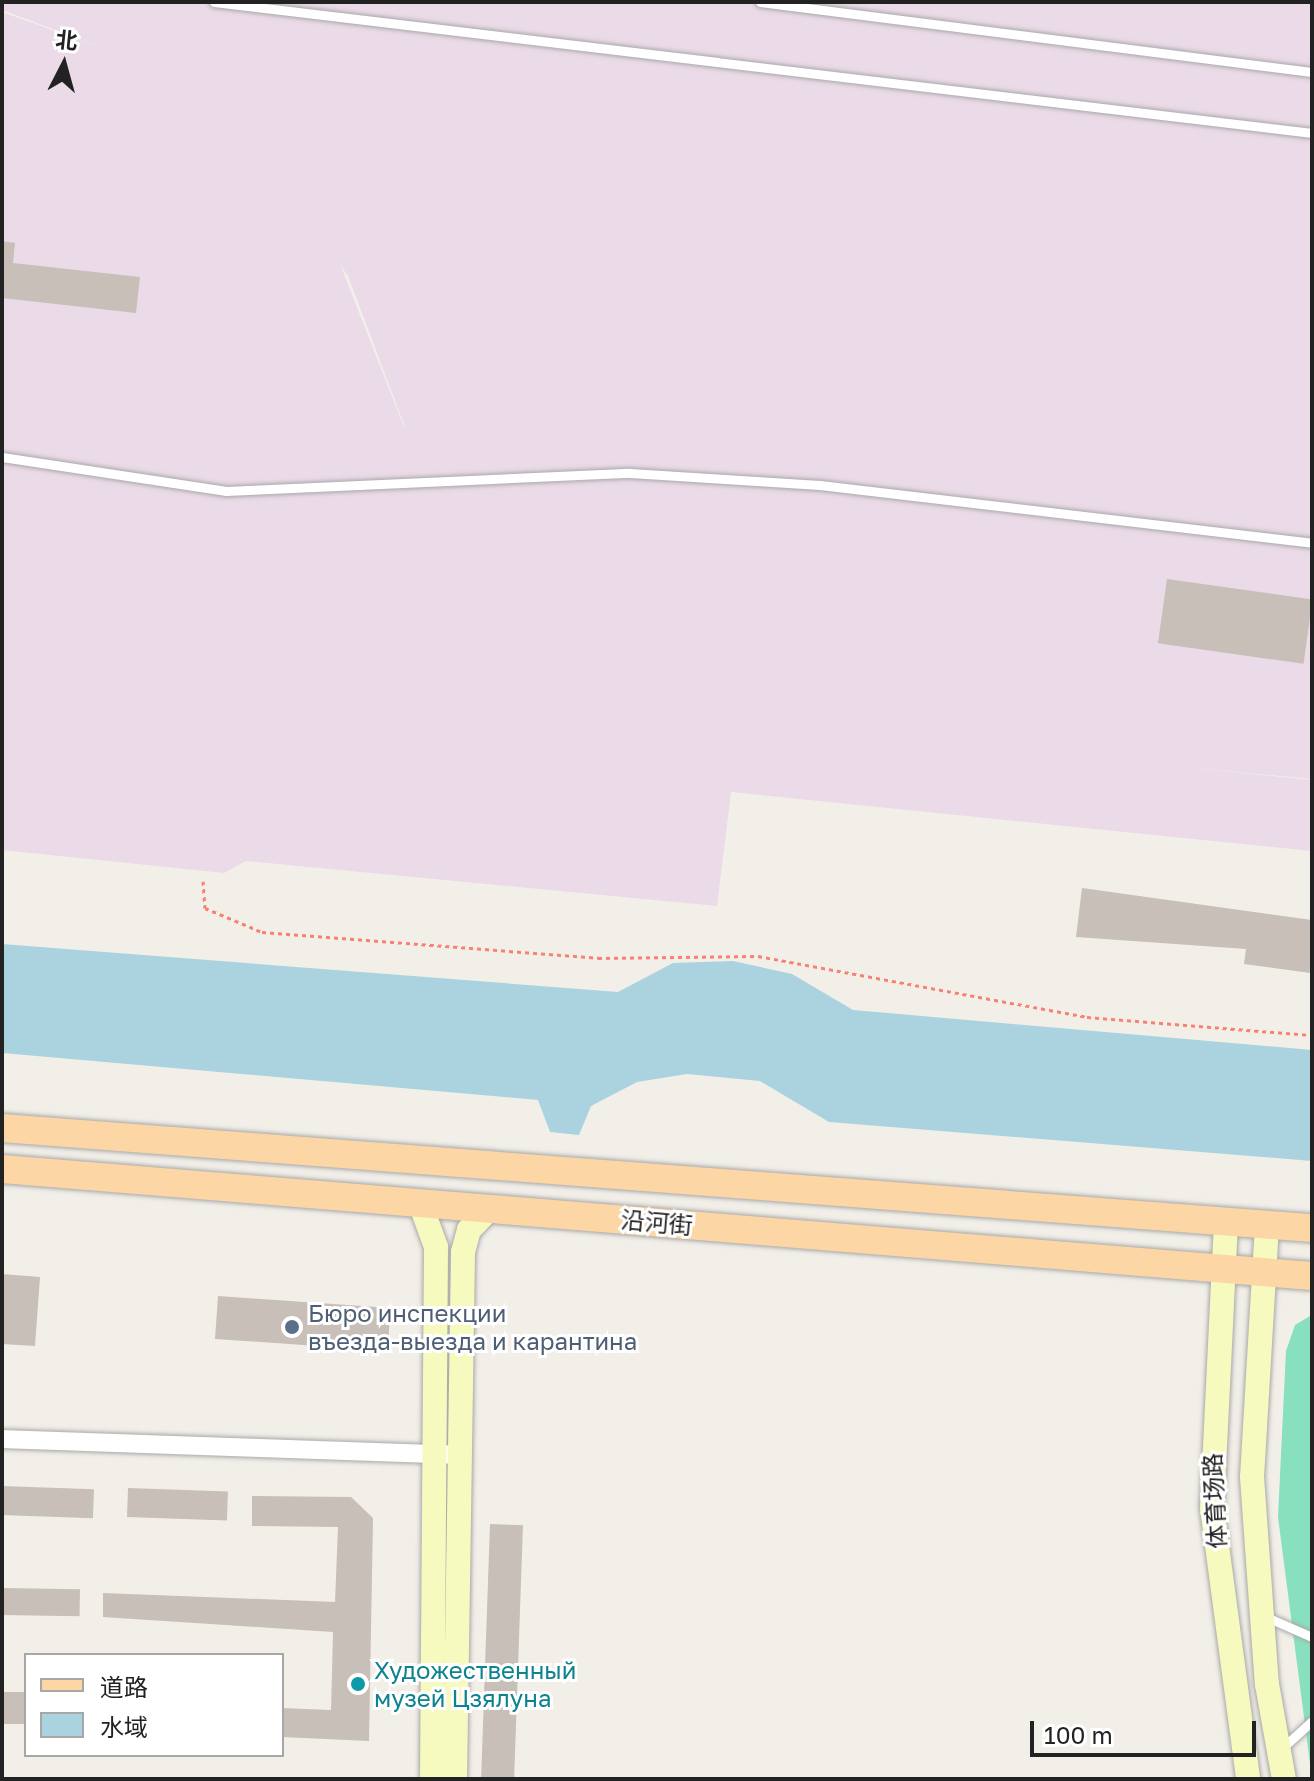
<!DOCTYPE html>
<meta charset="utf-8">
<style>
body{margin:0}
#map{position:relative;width:1314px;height:1781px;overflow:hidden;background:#f2efe9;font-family:"Golos Text","Noto Sans SC",sans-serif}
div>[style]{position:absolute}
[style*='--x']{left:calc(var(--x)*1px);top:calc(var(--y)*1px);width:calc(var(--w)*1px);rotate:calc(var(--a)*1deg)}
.industrial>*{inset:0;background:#ebdbe8}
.pitch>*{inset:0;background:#88e0be}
.water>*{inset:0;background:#aad3df}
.building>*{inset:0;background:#c7bfb8;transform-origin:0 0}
.path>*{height:3px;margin-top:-1.5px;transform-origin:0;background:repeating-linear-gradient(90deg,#fa8072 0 4px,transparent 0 8px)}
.roads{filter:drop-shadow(0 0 2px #a9a9a9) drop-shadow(0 0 2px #a9a9a9)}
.lane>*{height:9px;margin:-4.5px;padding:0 4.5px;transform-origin:4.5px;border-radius:4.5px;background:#fff}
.street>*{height:18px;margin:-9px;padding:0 9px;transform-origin:9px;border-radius:9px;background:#fff}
.secondary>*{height:24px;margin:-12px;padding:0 12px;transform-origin:12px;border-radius:12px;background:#f7fabf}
.primary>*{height:28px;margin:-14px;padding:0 14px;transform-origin:14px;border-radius:14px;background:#fcd6a4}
.dots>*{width:22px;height:22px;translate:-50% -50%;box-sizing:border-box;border:4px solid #fff;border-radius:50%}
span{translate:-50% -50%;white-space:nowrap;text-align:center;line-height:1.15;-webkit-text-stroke:6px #fff;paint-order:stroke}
.street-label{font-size:24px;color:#222}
.service-label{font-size:24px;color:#4e5e75}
.left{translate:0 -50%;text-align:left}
.culture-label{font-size:24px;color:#0d838f}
.frame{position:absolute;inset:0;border:4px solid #222;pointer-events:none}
.legend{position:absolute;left:24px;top:1653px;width:260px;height:104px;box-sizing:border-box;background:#fff;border:2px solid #a7a7a7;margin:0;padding:10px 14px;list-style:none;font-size:24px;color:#222}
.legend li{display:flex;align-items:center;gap:16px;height:40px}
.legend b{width:40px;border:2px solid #a7a7a7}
.north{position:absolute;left:24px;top:24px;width:80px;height:80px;-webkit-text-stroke:6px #fff;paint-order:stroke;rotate:6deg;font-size:22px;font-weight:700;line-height:32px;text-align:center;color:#222}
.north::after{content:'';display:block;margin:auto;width:28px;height:36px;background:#222;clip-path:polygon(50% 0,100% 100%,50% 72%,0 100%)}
.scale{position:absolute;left:1030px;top:1721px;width:226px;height:36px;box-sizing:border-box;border:4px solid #222;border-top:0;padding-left:10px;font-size:24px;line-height:28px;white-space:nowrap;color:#222;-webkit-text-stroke:6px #fff;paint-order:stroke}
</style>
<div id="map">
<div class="industrial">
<div style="clip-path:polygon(evenodd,2px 2px,1312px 2px,1312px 779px,1183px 767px,1312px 780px,1312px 851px,731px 792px,717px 906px,246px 861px,224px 873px,2px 850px,2px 12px,109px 50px,2px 10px,2px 2px,340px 264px,348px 276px,405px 427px,404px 427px,340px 264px)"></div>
</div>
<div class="pitch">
<div style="clip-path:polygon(1312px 1315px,1312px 1779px,1278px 1517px,1286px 1351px,1295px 1325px)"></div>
</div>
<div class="water">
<div style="clip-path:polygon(2px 944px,618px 992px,673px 963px,733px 961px,792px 974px,853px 1010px,1312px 1050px,1312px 1161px,829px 1122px,760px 1081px,687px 1074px,637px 1082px,591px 1106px,579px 1135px,550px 1132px,538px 1100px,2px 1053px)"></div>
</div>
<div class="building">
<div style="clip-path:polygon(2px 241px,15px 243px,13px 263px,140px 277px,136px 313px,2px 298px)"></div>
<div style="left:1167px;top:579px;width:147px;height:65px;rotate:8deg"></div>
<div style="clip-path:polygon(1082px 888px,1312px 920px,1310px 973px,1244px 964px,1246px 949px,1076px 937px)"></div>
<div style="clip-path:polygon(2px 1274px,40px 1277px,35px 1346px,2px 1344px)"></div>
<div style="left:218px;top:1296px;width:173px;height:43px;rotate:4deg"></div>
<div style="left:2px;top:1486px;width:92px;height:29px;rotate:2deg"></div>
<div style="left:128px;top:1488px;width:100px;height:29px;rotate:2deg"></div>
<div style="clip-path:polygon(252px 1496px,351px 1497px,373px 1518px,369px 1741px,282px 1737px,282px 1708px,331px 1710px,333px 1632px,103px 1617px,103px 1593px,335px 1602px,338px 1527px,252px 1526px)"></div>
<div style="left:490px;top:1524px;width:33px;height:255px;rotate:2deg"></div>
<div style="left:2px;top:1588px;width:78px;height:27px;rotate:1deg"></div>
<div style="left:2px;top:1692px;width:24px;height:32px"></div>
</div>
<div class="path">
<div style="--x:203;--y:881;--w:27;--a:86"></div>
<div style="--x:205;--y:908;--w:62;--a:22.8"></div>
<div style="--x:262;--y:932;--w:337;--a:4.4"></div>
<div style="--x:598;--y:958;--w:160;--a:-0.7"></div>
<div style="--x:758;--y:956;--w:335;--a:10.5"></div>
<div style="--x:1087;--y:1017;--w:226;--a:4.6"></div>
</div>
<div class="roads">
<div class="lane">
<div style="--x:214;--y:2;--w:1106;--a:6.8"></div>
<div style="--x:760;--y:2;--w:556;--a:7.23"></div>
<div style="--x:2;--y:457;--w:227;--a:8.6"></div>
<div style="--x:226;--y:491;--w:404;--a:-2.6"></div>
<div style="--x:630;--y:473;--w:190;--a:3.6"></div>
<div style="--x:820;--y:485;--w:495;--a:6.7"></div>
<div style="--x:1264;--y:1616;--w:52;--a:23.6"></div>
<div style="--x:1281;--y:1749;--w:42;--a:-42.1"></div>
</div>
<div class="street">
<div style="--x:2;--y:1439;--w:458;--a:2"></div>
</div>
<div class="secondary">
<div style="--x:420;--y:1203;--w:47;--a:70"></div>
<div style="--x:436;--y:1247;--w:532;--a:90.43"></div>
<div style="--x:1226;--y:1222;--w:286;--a:92.8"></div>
<div style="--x:1212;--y:1508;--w:273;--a:82.4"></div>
<div style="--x:1267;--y:1225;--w:252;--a:93.4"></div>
<div style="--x:1252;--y:1477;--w:208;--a:85.9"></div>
<div style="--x:1267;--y:1684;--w:97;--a:79.9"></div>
<div style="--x:455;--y:1779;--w:527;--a:-89.13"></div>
<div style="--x:463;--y:1252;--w:23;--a:-75"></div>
<div style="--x:469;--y:1230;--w:30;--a:-46"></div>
</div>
<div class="primary">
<div style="--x:2;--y:1128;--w:1314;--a:4.37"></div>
<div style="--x:2;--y:1169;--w:1314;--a:4.67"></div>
</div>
</div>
<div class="dots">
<div style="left:292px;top:1327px;background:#5c6f8a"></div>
<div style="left:358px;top:1684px;background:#0f9aa8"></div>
</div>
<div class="street-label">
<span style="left:657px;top:1222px;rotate:5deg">沿河街</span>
<span style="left:1214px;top:1501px;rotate:-93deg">体育场路</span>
</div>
<div class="service-label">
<span class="left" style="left:308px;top:1327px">Бюро инспекции<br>въезда-выезда и карантина</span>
</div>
<div class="culture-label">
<span class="left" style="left:374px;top:1684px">Художественный<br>музей Цзялуна</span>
</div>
<div class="frame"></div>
<ul class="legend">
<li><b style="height:10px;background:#fcd6a4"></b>道路</li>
<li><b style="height:22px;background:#aad3df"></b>水域</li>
</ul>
<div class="north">北</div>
<div class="scale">100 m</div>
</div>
